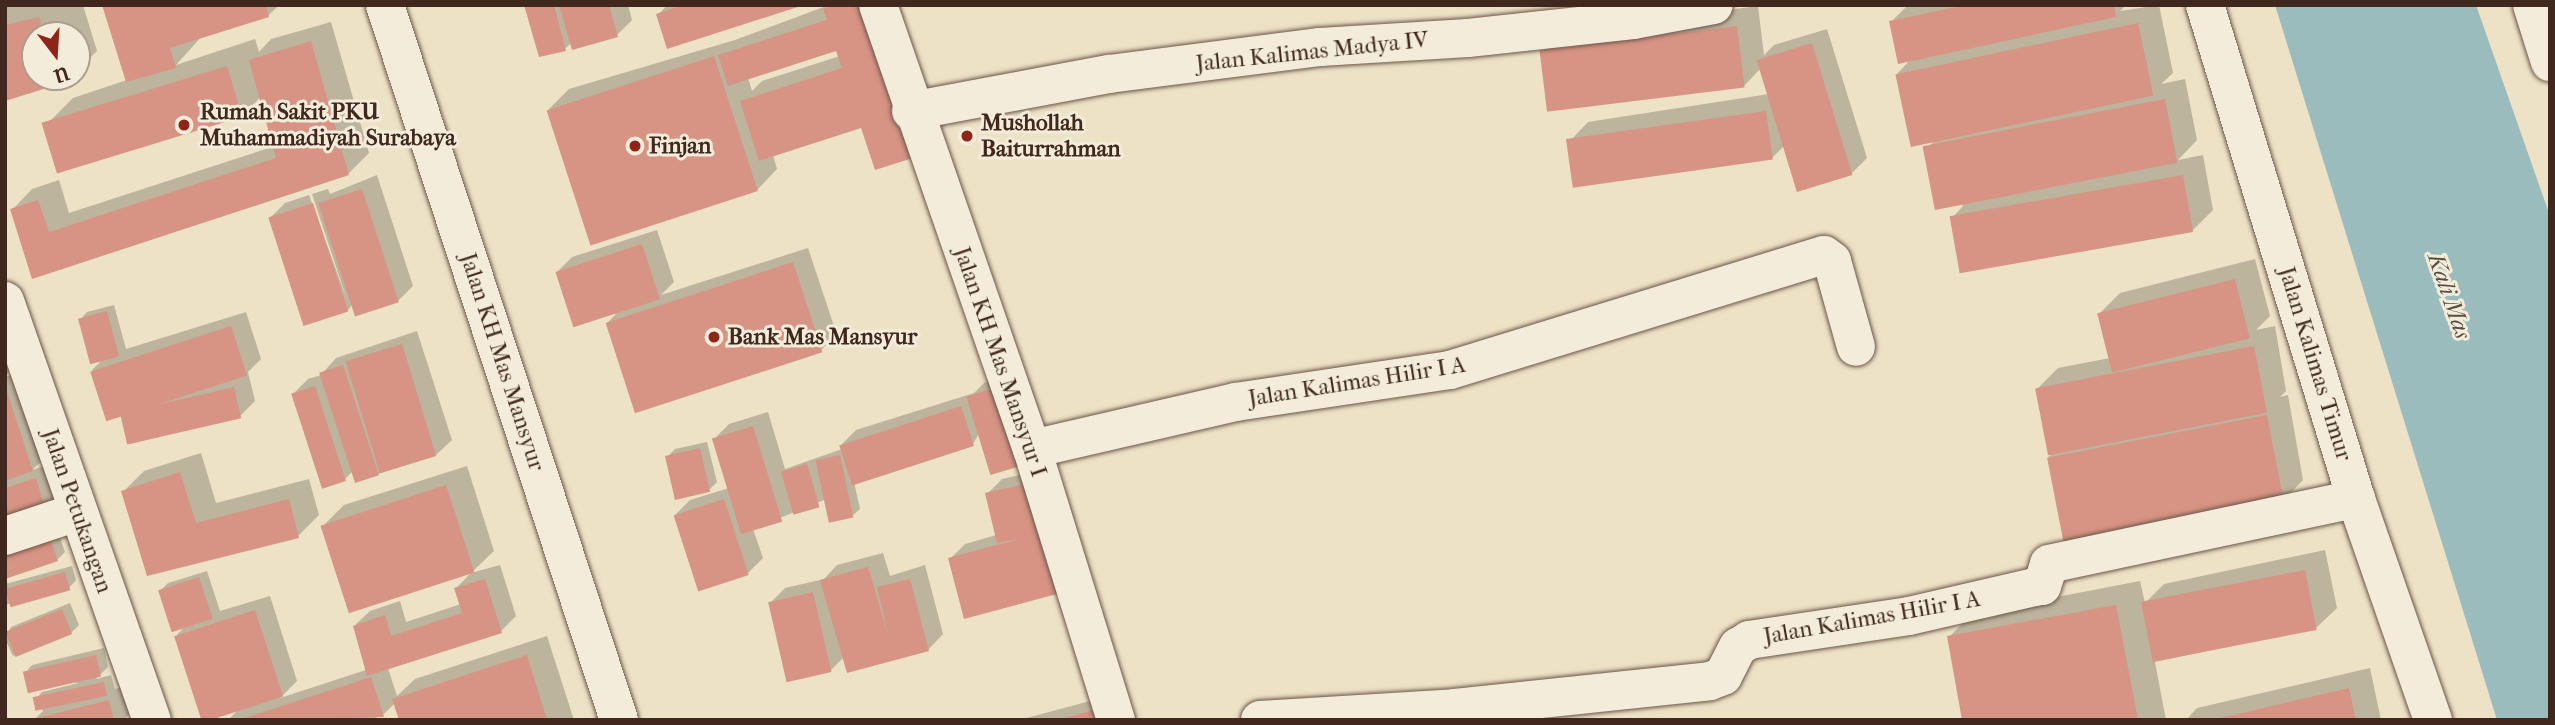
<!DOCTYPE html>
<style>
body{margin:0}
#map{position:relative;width:2555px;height:725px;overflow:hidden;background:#ede1c6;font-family:"IM FELL French Canon",serif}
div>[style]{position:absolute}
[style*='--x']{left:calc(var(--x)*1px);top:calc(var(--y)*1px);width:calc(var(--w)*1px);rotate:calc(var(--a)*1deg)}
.water>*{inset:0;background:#9bbcbc}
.shadow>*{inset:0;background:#0003}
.building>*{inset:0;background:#d79383;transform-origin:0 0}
.roads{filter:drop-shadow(0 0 2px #6b5648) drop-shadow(0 0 2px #6b5648)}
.minor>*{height:38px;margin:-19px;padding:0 19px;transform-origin:19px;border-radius:19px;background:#f3ecda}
.tertiary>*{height:38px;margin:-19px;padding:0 19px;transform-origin:19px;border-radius:19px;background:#f3ecda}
.dots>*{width:19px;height:19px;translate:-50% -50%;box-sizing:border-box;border:4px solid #f3ecda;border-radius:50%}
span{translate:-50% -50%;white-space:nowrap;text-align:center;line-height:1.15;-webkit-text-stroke:6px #f3ecda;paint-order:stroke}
.street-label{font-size:23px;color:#40281e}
.poi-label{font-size:23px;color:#40281e;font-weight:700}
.left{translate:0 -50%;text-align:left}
.water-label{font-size:24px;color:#574d46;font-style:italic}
.frame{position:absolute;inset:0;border:7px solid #40281e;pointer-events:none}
.north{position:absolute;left:21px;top:21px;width:70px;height:70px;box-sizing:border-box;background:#f3ecda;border:2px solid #ab9e8f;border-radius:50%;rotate:163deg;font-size:19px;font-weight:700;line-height:28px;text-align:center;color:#40281e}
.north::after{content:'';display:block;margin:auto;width:24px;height:32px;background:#8f2418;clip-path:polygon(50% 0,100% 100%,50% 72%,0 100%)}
</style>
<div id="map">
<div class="water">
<div style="clip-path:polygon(2275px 5px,2476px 5px,2550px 216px,2550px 720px,2497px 720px)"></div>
</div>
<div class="shadow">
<div style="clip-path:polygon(9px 5px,83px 5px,97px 51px,77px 70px,77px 35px,35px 35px,35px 77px,70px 77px,5px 99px,5px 9px)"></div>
<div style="clip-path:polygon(104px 5px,279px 5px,268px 16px,202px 36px,176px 65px,255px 39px,259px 52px,271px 39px,331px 22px,369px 153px,348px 174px,33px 276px,12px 210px,32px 189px,59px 180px,69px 213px,275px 146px,261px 97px,242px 115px,45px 126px,73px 98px,127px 80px)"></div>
<div style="clip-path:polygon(526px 5px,628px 5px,632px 20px,617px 35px,572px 42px,565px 49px)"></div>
<div style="clip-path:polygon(667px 5px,797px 5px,658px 15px)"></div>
<div style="clip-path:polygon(evenodd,829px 5px,894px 5px,862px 126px,773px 155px,777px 169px,757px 190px,548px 110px,569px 89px,735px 40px,829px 5px,837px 48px,840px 56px,762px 81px,752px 91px,748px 78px,837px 48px)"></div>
<div style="clip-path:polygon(1908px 5px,2126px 5px,2120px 11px,2159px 5px,2173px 73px,2161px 84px,2185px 79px,2197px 140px,2178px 160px,2203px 155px,2213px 210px,2192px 231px,1952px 218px,1963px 206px,1925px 150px,1936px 139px,1897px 74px,1911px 59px,1891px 22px)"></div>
<div style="clip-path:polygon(1758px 6px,1764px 55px,1774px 45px,1827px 29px,1867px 158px,1852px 173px,1785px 145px,1772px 158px,1568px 143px,1588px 122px,1769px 94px,1761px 68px,1744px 86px,1542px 53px,1562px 32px)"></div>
<div style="clip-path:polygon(377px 175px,413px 286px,398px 301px,352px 305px,348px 310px,270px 218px,285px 203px,309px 195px,348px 303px,312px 194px,328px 189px,330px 194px)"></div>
<div style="clip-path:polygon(657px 230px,674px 282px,661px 295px,808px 248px,837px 335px,821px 350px,607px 323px,620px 310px,557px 272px,572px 257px)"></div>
<div style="clip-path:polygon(2255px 259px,2270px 316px,2256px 330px,2275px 326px,2286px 391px,2280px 397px,2288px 395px,2303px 480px,2283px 501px,2048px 457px,2055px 451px,2037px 389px,2058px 368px,2110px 358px,2099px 314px,2120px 293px)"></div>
<div style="clip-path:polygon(114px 305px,126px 349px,246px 312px,261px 359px,248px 372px,255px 401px,240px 416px,130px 444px,122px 413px,92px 370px,104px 358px,80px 320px,87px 312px)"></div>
<div style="clip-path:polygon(417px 331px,452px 440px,436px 455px,378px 474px,353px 471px,344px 480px,293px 394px,308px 379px,321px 375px,336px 358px)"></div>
<div style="clip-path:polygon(5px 335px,18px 364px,5px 376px)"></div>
<div style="clip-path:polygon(21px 372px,48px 455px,32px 470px,51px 464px,61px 498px,5px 526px,5px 377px)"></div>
<div style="clip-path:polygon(1013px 373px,973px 444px,854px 482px,860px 509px,852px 516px,824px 500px,753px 529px,763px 558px,748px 573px,675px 515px,690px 500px,729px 488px,714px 439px,729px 424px,768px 412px,785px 469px,842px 449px,841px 445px,856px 430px,974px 393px,984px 383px)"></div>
<div style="clip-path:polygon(707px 442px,717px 482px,709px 490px,667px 457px,675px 449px)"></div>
<div style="clip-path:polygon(201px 453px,216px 503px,309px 479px,319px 515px,298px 536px,148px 574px,123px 492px,144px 471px)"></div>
<div style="clip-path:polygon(467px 466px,494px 551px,473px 571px,323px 526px,344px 505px)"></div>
<div style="clip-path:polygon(1045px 469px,1071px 577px,950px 559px,965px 544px,996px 535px,987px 494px,1002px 479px)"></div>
<div style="clip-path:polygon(57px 529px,65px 552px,58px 559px,5px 577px)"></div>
<div style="clip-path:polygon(2325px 550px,2337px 608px,2316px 628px,2155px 662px,2166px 720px,1964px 720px,1949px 637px,1973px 613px,2140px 581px,2145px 603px,2164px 584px)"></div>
<div style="clip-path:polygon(883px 553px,890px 576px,925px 565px,943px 634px,928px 650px,844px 657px,831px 670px,770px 603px,785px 588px,824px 579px,837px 565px)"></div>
<div style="clip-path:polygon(500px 565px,516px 616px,501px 631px,388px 668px,397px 696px,415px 679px,547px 636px,574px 720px,401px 720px,395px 703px,383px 715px,370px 720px,228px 720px,237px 711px,203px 720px,176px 636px,186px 625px,160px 591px,168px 583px,207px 571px,220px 611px,270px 596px,297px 681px,280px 698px,366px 670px,354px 626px,370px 611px,400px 601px,406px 622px,461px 604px,456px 588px,471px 573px)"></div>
<div style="clip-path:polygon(72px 566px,76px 580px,69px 588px,5px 605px,5px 584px)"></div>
<div style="clip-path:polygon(70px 603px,79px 625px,71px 633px,13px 656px,5px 639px,11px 627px)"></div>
<div style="clip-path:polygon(104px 648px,108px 667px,96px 679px,111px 675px,115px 689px,124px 686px,130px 713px,124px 720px,34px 720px,43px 711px,35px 700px,42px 692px,78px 683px,25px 673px,32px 665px)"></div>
<div style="clip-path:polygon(2370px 668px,2381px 720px,2186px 720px,2197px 708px)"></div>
<div style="clip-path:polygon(1109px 696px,1115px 720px,1019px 720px)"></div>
</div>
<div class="building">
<div style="clip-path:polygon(102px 5px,266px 5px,269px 17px,170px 48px,176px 68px,126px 82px)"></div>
<div style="clip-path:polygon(524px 5px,554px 5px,566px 51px,539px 57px)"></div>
<div style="clip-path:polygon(559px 5px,609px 5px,618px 37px,572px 50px)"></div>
<div style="clip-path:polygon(683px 5px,801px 5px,801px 6px,667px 49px,656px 14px)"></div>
<div style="clip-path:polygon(834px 5px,868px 5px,916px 157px,875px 170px,861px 128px,759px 161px,740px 101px,842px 68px,836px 51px,728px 86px,718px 55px,827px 20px,823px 9px)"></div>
<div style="clip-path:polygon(1966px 5px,2114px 5px,2116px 17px,1898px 64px,1889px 21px)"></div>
<div style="clip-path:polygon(39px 17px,44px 33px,54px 30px,55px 35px,35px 35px,35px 77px,69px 81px,5px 101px,5px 25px)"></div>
<div style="left:2138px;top:23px;width:74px;height:248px;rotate:78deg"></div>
<div style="left:1737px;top:26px;width:62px;height:199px;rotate:83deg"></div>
<div style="clip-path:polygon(311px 41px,349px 175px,32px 279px,10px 209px,38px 200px,49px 232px,276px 158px,249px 60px)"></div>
<div style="left:1812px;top:43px;width:138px;height:58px;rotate:73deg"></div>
<div style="left:714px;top:56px;width:142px;height:176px;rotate:72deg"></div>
<div style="left:227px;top:66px;width:53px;height:194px;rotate:73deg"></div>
<div style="left:2165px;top:99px;width:65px;height:247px;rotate:79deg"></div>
<div style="left:1766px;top:111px;width:49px;height:202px;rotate:82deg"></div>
<div style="left:2183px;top:175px;width:58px;height:237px;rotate:80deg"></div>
<div style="left:362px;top:189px;width:119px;height:46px;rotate:72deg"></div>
<div style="left:313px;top:203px;width:114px;height:47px;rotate:72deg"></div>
<div style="left:642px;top:244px;width:58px;height:91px;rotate:72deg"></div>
<div style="left:793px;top:262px;width:95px;height:197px;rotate:72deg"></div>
<div style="left:2235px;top:279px;width:61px;height:142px;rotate:76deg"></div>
<div style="left:107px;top:311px;width:47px;height:30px;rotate:75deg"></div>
<div style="left:231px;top:326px;width:52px;height:148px;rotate:72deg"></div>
<div style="left:402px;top:344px;width:117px;height:59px;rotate:73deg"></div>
<div style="left:2254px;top:346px;width:68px;height:223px;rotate:79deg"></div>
<div style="left:343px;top:365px;width:116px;height:25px;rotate:72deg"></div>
<div style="clip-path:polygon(5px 386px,33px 471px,5px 481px)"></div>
<div style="left:315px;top:386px;width:100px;height:25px;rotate:72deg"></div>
<div style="left:234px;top:387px;width:32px;height:117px;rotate:77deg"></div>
<div style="left:998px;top:387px;width:82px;height:33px;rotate:73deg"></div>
<div style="left:961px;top:406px;width:42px;height:128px;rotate:72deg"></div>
<div style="left:2267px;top:415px;width:90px;height:224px;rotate:79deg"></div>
<div style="left:753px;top:426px;width:100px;height:43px;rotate:73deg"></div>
<div style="left:700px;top:448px;width:45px;height:36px;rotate:77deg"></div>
<div style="left:840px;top:455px;width:64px;height:25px;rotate:78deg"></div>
<div style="left:807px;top:464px;width:45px;height:27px;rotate:74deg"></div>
<div style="clip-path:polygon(180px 472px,196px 523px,289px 499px,299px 538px,147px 576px,121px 491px)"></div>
<div style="clip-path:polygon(36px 478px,47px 515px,5px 528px,5px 488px)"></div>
<div style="clip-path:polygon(1030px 483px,1057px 594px,964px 619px,948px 558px,1024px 538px,997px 543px,985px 493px)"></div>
<div style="left:446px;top:485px;width:92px;height:132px;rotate:72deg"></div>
<div style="left:724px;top:499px;width:80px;height:53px;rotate:72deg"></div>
<div style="clip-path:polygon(49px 536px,58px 561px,5px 579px,5px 551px)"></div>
<div style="clip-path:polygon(868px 567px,889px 638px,877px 587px,910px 579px,929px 651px,847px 673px,820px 580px)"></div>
<div style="left:2305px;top:570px;width:61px;height:167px;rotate:79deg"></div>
<div style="left:65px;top:572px;width:19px;height:62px;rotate:74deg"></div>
<div style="left:199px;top:577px;width:44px;height:43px;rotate:72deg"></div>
<div style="clip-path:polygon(485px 579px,502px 633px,367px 676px,353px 626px,385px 615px,391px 636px,462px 613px,454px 588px)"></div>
<div style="left:813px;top:592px;width:82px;height:46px;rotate:77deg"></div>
<div style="clip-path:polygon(2116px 605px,2138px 720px,1962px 720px,1947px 636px)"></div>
<div style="left:62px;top:609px;width:27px;height:61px;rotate:68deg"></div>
<div style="left:255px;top:610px;width:91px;height:85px;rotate:72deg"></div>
<div style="left:96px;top:655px;width:22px;height:75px;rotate:77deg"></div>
<div style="clip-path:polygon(527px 655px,547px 720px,399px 720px,392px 699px)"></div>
<div style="clip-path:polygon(371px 677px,384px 717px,242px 720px,242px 719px)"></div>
<div style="left:104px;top:682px;width:14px;height:73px;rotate:78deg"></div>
<div style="clip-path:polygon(2349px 688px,2356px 720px,2216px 720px,2216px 719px)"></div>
<div style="clip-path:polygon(109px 700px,114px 720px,34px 720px,34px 719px)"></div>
<div style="clip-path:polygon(1094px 710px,1097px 720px,1062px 720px,1062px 719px)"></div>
</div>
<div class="roads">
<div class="minor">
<div style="--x:878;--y:5;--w:470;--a:70.9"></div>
<div style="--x:1032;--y:449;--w:284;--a:72.8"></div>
<div style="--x:2205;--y:5;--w:517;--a:73"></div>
<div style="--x:2356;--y:499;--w:234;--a:70.8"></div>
<div style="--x:911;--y:111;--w:201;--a:-10.6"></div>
<div style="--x:1109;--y:74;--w:213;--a:-7.3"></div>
<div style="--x:1320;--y:47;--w:148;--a:-3.5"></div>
<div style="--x:1468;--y:38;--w:166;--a:-6.2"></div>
<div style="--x:1633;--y:20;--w:82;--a:-10.5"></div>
<div style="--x:5;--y:301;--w:444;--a:70.7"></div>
<div style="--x:1032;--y:449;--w:209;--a:-13"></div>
<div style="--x:1236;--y:402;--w:216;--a:-8.5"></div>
<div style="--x:1450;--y:370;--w:391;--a:-17.1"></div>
<div style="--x:1824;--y:255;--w:10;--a:37"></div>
<div style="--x:1832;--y:261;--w:89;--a:74.4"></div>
<div style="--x:5;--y:536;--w:76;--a:-18.4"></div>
<div style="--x:1260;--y:720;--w:195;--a:-3.5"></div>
<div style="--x:1455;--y:708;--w:256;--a:-6"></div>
<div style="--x:1710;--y:681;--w:14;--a:-21"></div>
<div style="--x:1723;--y:676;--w:33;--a:-63"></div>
<div style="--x:1738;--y:647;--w:13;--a:-32"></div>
<div style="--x:1749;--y:640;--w:162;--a:-8.5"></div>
<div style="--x:1909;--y:616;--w:129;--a:-13"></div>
<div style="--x:2035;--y:587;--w:7;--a:-8"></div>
<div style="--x:2042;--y:586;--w:23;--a:-72"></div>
<div style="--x:2049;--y:564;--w:314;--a:-12"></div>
</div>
<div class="tertiary">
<div style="--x:385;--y:5;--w:752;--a:71.88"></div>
<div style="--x:2532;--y:5;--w:60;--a:72.5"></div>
</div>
</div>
<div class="dots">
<div style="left:184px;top:125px;background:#8f2418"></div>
<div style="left:967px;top:136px;background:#8f2418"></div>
<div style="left:635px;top:146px;background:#8f2418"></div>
<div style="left:714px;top:337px;background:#8f2418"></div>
</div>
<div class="street-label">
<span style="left:1312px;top:52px;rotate:-6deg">Jalan Kalimas Madya IV</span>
<span style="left:502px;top:362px;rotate:72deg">Jalan KH Mas Mansyur</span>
<span style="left:1000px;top:362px;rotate:71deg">Jalan KH Mas Mansyur I</span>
<span style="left:2315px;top:364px;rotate:73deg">Jalan Kalimas Timur</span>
<span style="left:1357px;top:382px;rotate:-9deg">Jalan Kalimas Hilir I A</span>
<span style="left:77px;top:511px;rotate:71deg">Jalan Petukangan</span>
<span style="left:1872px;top:618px;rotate:-10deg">Jalan Kalimas Hilir I A</span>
</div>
<div class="poi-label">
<span class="left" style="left:200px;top:125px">Rumah Sakit PKU<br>Muhammadiyah Surabaya</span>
<span class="left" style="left:981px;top:136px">Mushollah<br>Baiturrahman</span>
<span class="left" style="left:649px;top:146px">Finjan</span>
<span class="left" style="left:728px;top:337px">Bank Mas Mansyur</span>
</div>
<div class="water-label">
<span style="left:2449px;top:296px;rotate:71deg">Kali Mas</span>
</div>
<div class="frame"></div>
<div class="north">U</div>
</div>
